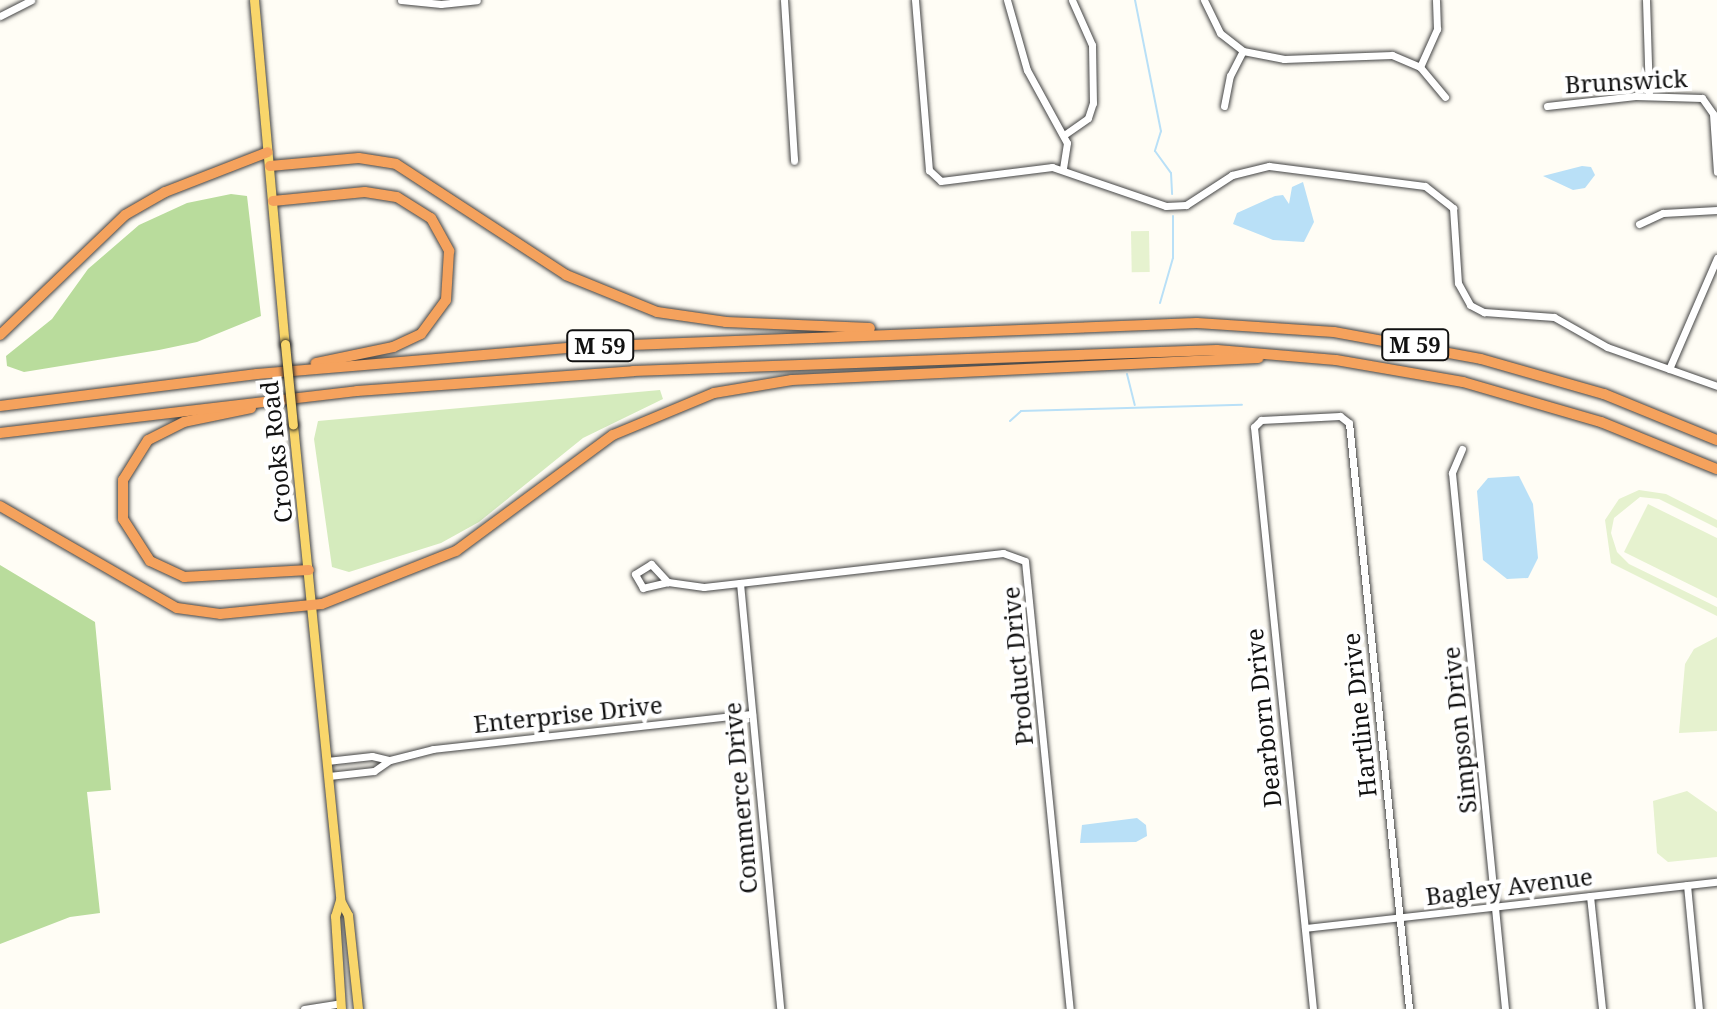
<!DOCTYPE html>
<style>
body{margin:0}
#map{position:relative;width:1717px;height:1009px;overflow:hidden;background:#fffdf5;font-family:"Noto Serif",serif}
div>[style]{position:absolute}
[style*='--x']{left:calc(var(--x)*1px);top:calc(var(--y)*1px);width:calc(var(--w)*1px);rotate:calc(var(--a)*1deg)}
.green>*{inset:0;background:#d5ebbd}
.forest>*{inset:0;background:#b9dc9c}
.pitch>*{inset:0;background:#e6f2cf;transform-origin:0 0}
.water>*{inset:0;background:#b9e0f7}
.stream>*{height:2px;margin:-1px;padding:0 1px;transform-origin:1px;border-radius:1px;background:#b9e0f7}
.roads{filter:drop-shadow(0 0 2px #444) drop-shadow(0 0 2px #444)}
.minor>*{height:7px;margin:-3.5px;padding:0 3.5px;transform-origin:3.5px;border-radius:3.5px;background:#fff}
.major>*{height:9px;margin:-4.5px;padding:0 4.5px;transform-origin:4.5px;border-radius:4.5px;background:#f9d66b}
.highway>*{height:10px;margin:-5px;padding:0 5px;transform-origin:5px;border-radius:5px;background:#f5a25d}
.bridges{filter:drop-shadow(0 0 2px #222) drop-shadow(0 0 2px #222)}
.major-bridge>*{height:9px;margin:-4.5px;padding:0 4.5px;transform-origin:4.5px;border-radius:4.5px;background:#f9d66b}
span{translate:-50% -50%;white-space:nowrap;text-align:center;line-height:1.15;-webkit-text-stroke:8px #fff;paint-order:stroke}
.shield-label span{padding:2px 6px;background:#fff;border:2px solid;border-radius:6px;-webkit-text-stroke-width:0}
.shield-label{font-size:22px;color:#111;font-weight:700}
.street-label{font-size:24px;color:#111}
</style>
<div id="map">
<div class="green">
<div style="clip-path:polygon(660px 390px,663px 399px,583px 438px,479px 522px,441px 543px,349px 572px,332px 567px,314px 439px,318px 421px)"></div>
</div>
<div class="forest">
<div style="clip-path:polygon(231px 194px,247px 196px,261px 316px,197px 342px,159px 350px,24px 372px,7px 366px,6px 356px,52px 319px,88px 269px,139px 225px,187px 203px)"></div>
<div style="clip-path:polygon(0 565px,95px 622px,111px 790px,87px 792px,100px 913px,70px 917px,0 944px)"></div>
</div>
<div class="pitch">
<div style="left:1149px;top:231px;width:41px;height:18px;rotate:89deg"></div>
<div style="clip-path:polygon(1639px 490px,1666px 494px,1717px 520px,1717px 528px,1659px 499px,1640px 497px,1614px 518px,1611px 533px,1617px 552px,1629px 564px,1717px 607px,1717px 616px,1611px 563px,1605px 520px,1619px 499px)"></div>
<div style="clip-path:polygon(1648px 504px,1717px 538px,1717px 598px,1624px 552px)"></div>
<div style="clip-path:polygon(1717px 637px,1717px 731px,1679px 733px,1685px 664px,1694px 649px)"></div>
<div style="clip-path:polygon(1687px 791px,1717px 812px,1717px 857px,1668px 862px,1657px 853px,1653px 801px)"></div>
</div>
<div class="water">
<div style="clip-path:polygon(1582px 166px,1591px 167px,1595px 175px,1585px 188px,1573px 190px,1543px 176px)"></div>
<div style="clip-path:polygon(1303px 182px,1314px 222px,1304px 242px,1273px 240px,1233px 224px,1237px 213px,1275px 196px,1283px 195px,1289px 204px,1292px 187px)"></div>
<div style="clip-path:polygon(1519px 476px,1533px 504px,1538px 558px,1528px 578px,1507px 579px,1483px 560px,1477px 491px,1488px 478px)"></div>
<div style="clip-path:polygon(1137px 818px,1146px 825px,1147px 836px,1136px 842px,1080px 843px,1082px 825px)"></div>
</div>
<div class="stream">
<div style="--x:1135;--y:0;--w:134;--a:78.8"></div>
<div style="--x:1161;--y:131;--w:21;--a:107"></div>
<div style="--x:1155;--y:151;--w:27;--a:54"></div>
<div style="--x:1171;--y:173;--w:21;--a:87"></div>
<div style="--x:1160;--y:303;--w:47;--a:-73.9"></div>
<div style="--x:1173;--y:258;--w:42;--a:-90"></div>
<div style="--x:1127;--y:374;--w:32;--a:76"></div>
<div style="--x:1010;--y:421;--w:15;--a:-42"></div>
<div style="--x:1021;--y:411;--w:221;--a:-1.6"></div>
</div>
<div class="roads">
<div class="minor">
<div style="--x:401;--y:0;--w:40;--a:5.7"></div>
<div style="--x:441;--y:4;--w:36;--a:-6"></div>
<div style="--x:784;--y:0;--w:161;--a:86.4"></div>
<div style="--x:915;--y:0;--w:171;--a:85.3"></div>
<div style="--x:929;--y:170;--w:16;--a:43"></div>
<div style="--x:941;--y:181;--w:112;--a:-7.2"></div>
<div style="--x:1052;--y:167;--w:120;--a:18.9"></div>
<div style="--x:1166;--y:206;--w:20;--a:-3"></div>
<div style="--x:1186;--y:205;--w:55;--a:-33.1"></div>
<div style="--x:1232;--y:175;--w:38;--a:-14"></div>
<div style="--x:1269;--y:166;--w:157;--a:7.3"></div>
<div style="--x:1425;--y:186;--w:36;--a:38"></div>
<div style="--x:1453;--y:208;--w:75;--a:86.2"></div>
<div style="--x:1458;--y:283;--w:25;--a:61"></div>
<div style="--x:1470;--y:305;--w:16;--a:27"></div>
<div style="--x:1484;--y:312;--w:70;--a:4.1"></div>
<div style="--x:1554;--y:317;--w:61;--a:29.5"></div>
<div style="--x:1607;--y:347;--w:117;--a:19.5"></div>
<div style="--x:1007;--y:0;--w:73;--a:74.1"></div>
<div style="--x:1027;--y:70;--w:83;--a:61.3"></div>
<div style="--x:1067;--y:143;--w:25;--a:99"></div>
<div style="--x:1204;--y:0;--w:37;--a:64"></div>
<div style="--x:1220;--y:33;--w:29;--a:38"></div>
<div style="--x:1243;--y:51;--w:42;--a:11"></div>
<div style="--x:1284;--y:59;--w:108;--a:-2.1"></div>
<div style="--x:1392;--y:55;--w:30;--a:23"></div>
<div style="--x:1420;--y:67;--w:39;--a:50"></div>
<div style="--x:1646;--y:0;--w:95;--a:88.2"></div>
<div style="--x:0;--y:16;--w:35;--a:-27"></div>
<div style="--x:1420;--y:67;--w:42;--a:-65.9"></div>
<div style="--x:1437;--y:29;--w:29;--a:-92"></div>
<div style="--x:1224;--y:106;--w:31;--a:-79"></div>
<div style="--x:1230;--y:76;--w:28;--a:-63"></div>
<div style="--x:1547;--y:106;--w:89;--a:-6.5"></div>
<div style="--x:1635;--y:96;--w:67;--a:1.7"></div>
<div style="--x:1702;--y:98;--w:19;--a:55"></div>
<div style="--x:1713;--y:114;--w:58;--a:86.1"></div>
<div style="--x:1064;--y:135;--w:29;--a:-35"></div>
<div style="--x:1088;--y:118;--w:16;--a:-72"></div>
<div style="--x:1093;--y:103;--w:58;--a:-91"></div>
<div style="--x:1092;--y:45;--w:49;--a:-114"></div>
<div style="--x:1639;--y:224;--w:26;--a:-25"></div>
<div style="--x:1663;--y:213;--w:54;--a:-3.2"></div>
<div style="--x:1669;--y:369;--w:121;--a:-66.6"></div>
<div style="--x:1462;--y:449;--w:26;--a:113"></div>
<div style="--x:1452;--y:473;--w:539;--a:84.35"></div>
<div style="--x:668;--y:582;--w:26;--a:167"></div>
<div style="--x:643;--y:588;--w:16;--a:-120"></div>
<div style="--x:635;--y:574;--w:19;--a:-32"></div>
<div style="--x:651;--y:564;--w:25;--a:47"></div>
<div style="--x:668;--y:582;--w:36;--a:8"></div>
<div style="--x:704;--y:587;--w:301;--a:-6.5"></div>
<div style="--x:1003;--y:553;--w:23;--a:20"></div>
<div style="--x:1025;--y:561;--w:450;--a:84.3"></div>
<div style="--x:740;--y:583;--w:428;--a:84.6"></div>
<div style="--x:327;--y:761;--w:45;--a:-6.3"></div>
<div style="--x:372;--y:756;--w:18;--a:13"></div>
<div style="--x:329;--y:776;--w:45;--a:-6.3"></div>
<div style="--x:374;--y:771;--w:19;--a:-35"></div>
<div style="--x:390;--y:760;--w:44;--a:-14.3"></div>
<div style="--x:433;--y:749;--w:321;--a:-6.3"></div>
<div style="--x:1687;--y:885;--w:125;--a:84.5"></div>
<div style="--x:1590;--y:896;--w:114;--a:83.9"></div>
<div style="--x:1305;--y:928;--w:415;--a:-6.4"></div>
<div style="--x:304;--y:1009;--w:37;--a:-9"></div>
<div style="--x:1313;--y:1009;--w:585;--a:-95.79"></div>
<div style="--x:1254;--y:427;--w:10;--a:-45"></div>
<div style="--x:1261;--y:420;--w:79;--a:-2.9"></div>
<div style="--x:1340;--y:416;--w:11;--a:38"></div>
<div style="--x:1349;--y:423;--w:589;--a:84.15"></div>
</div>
<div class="major">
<div style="--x:254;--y:0;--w:345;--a:84.9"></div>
<div style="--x:293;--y:425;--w:477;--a:84.3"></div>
<div style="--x:340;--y:900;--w:17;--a:107"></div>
<div style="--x:335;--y:916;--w:93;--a:86.3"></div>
<div style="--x:340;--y:900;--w:17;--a:62"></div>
<div style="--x:348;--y:915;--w:95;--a:83.9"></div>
</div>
<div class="highway">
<div style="--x:270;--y:166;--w:89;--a:-5.1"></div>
<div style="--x:359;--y:158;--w:37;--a:9"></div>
<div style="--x:396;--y:164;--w:203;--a:33.1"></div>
<div style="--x:566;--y:275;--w:98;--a:22.1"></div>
<div style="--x:657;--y:312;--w:70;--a:8.2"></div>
<div style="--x:726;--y:322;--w:144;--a:2.4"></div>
<div style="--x:273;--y:201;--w:92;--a:-5.6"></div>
<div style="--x:365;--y:192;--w:32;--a:9"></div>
<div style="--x:397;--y:197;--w:40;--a:32"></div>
<div style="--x:431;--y:218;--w:38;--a:61"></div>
<div style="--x:449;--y:251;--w:49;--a:93.5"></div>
<div style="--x:446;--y:300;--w:42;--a:126.3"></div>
<div style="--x:421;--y:334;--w:31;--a:155"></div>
<div style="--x:393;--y:347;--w:79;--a:168.3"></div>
<div style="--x:0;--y:335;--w:173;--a:-43.8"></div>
<div style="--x:125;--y:215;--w:46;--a:-29.9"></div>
<div style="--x:165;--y:192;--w:110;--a:-21.2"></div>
<div style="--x:0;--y:406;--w:259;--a:-7.1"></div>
<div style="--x:257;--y:374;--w:323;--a:-4.8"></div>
<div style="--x:579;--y:347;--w:618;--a:-2.22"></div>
<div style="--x:1197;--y:323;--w:137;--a:3.8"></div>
<div style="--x:1334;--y:332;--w:149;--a:10.4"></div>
<div style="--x:1481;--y:359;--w:128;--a:15.9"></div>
<div style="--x:1604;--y:394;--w:122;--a:22.2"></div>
<div style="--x:251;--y:408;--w:68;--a:168.2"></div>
<div style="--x:184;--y:422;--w:40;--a:153.4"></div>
<div style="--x:148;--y:440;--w:47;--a:122"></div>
<div style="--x:123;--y:480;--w:39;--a:90"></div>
<div style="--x:123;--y:519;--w:50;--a:57.3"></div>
<div style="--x:150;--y:561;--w:38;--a:25"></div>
<div style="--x:184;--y:577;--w:125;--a:-3.2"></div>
<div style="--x:0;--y:433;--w:359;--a:-6.7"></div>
<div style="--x:357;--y:391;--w:277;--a:-4.1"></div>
<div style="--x:633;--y:371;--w:584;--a:-2.06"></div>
<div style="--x:1217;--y:350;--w:119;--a:4.8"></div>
<div style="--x:1336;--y:360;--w:129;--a:9.8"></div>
<div style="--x:1463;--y:382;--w:144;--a:16.2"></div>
<div style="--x:1601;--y:422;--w:125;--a:22.1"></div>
<div style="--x:0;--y:506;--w:204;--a:30"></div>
<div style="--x:177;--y:608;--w:43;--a:7.9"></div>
<div style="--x:220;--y:614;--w:102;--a:-5.6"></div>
<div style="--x:322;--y:604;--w:144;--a:-21.6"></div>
<div style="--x:456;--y:551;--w:195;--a:-36.5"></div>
<div style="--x:613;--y:435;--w:109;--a:-22.6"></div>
<div style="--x:714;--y:393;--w:79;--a:-9.5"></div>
<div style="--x:792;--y:380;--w:467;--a:-2.7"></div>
</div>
</div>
<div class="bridges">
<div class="major-bridge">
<div style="--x:285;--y:344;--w:81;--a:84.4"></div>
</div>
</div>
<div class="shield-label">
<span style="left:1415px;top:345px">M 59</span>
<span style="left:600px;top:346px">M 59</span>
</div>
<div class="street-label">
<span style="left:1626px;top:81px;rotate:-3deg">Brunswick</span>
<span style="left:276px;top:452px;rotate:-96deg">Crooks Road</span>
<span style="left:1017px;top:666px;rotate:-95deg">Product Drive</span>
<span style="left:568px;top:714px;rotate:-6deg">Enterprise Drive</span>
<span style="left:1359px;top:715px;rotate:-96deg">Hartline Drive</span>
<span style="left:1263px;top:718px;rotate:-96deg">Dearborn Drive</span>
<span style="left:1459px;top:730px;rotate:-96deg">Simpson Drive</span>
<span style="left:740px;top:798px;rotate:-95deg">Commerce Drive</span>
<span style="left:1509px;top:886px;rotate:-7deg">Bagley Avenue</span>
</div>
</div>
